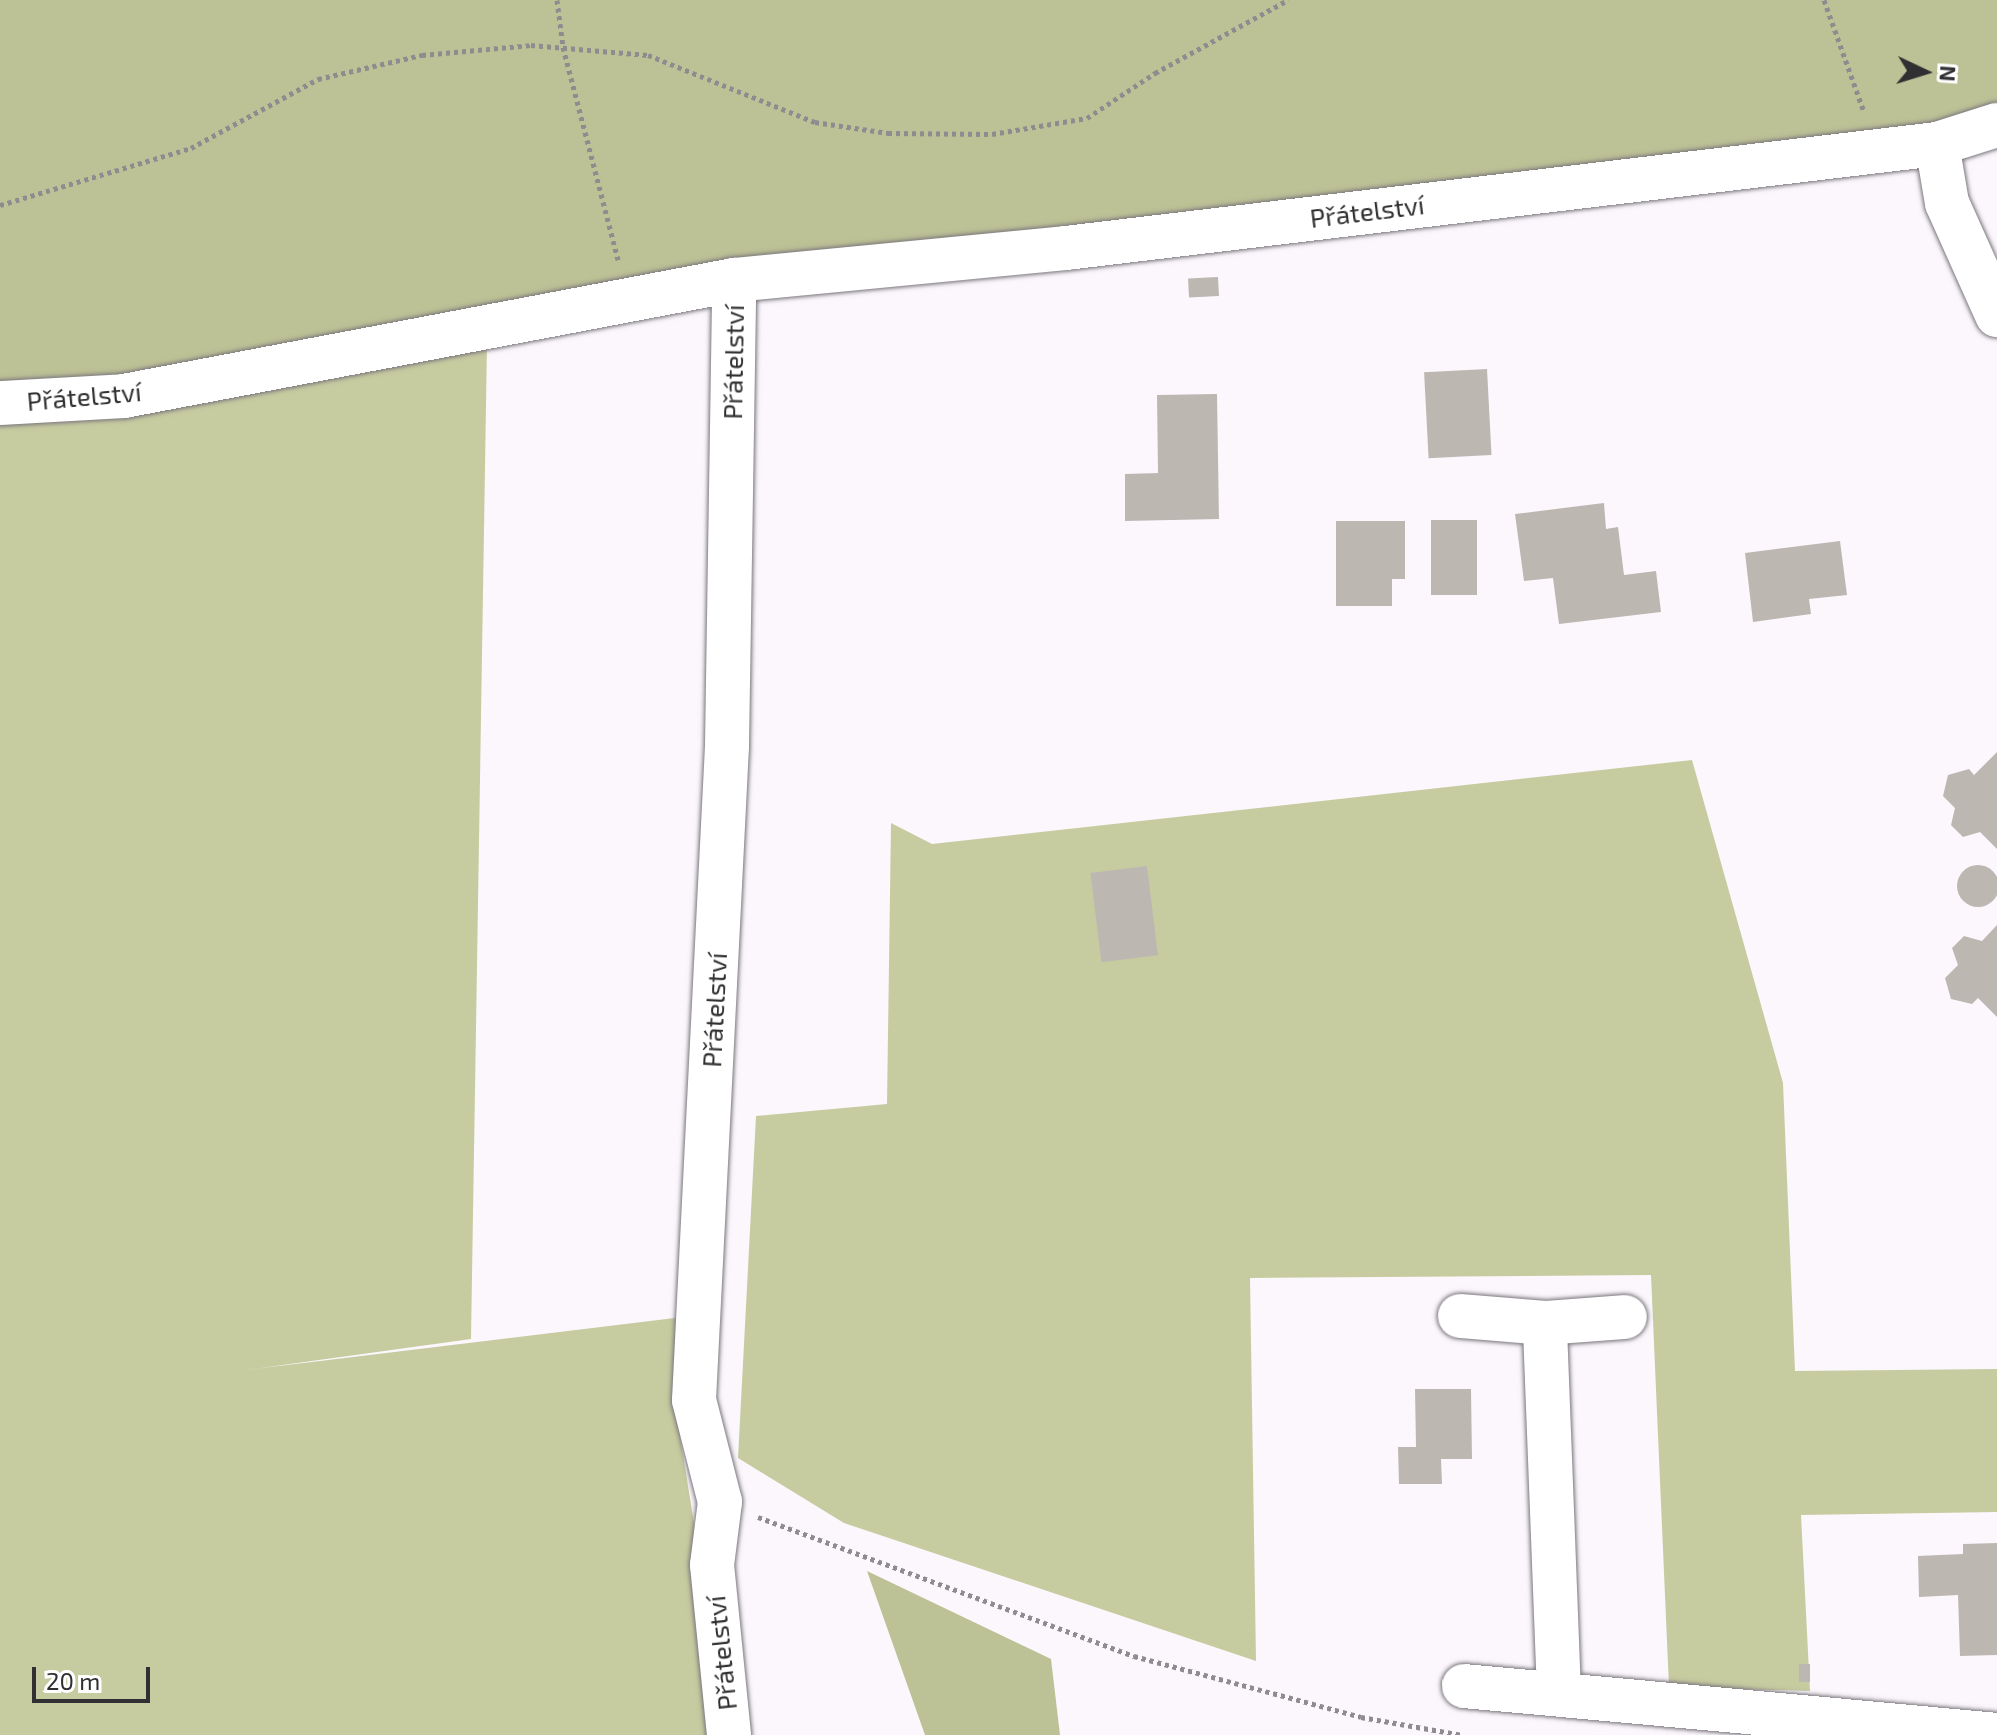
<!DOCTYPE html>
<meta charset="utf-8">
<style>
body{margin:0}
#map{position:relative;width:1997px;height:1735px;overflow:hidden;background:#fbf7fd;font-family:"Exo 2",sans-serif}
div>[style]{position:absolute}
[style*='--x']{left:calc(var(--x)*1px);top:calc(var(--y)*1px);width:calc(var(--w)*1px);rotate:calc(var(--a)*1deg)}
.green>*{inset:0;background:#c7cba0}
.forest>*{inset:0;background:#bdc196}
.building>*{inset:0;background:#bdb7b2;transform-origin:0 0}
.round{border-radius:50%}
.path>*{height:5px;margin-top:-2.5px;transform-origin:0;background:repeating-linear-gradient(90deg,#8e8c8f 0 4px,transparent 0 8px)}
.roads{filter:drop-shadow(0 0 2px #7b777d) drop-shadow(0 0 2px #7b777d)}
.minor>*{height:44px;margin:-22px;padding:0 22px;transform-origin:22px;border-radius:22px;background:#fff}
span{translate:-50% -50%;white-space:nowrap;text-align:center;line-height:1.15;-webkit-text-stroke:6px #fff;paint-order:stroke}
.street-label{font-size:26px;color:#302f31}
.north{position:absolute;left:1885px;top:32px;width:80px;height:80px;-webkit-text-stroke:6px #fff;paint-order:stroke;rotate:94deg;font-size:22px;font-weight:700;line-height:32px;text-align:center;color:#302f31}
.north::after{content:'';display:block;margin:auto;width:28px;height:36px;background:#302f31;clip-path:polygon(50% 0,100% 100%,50% 72%,0 100%)}
.scale{position:absolute;left:32px;top:1667px;width:118px;height:36px;box-sizing:border-box;border:4px solid #302f31;border-top:0;padding-left:10px;font-size:24px;line-height:28px;white-space:nowrap;color:#302f31;-webkit-text-stroke:6px #fff;paint-order:stroke}
</style>
<div id="map">
<div class="green">
<div style="clip-path:polygon(487px 343px,471px 1339px,246px 1370px,683px 1317px,674px 1399px,694px 1523px,711px 1735px,0 1735px,0 403px)"></div>
<div style="clip-path:polygon(1692px 760px,1783px 1083px,1795px 1371px,1997px 1369px,1997px 1512px,1801px 1515px,1810px 1691px,1669px 1687px,1651px 1275px,1250px 1278px,1256px 1661px,844px 1523px,738px 1458px,756px 1116px,887px 1104px,891px 823px,932px 844px)"></div>
</div>
<div class="forest">
<div style="clip-path:polygon(0 0,1997px 0,1997px 106px,1912px 134px,114px 389px,0 392px)"></div>
<div style="clip-path:polygon(867px 1571px,1051px 1659px,1060px 1735px,925px 1735px)"></div>
</div>
<div class="building">
<div style="left:1218px;top:277px;width:19px;height:30px;rotate:87deg"></div>
<div style="left:1487px;top:369px;width:86px;height:63px;rotate:87deg"></div>
<div style="clip-path:polygon(1217px 394px,1219px 519px,1125px 521px,1125px 474px,1158px 473px,1157px 395px)"></div>
<div style="clip-path:polygon(1604px 503px,1606px 529px,1618px 527px,1624px 575px,1656px 571px,1661px 612px,1559px 624px,1553px 578px,1524px 581px,1515px 514px)"></div>
<div style="left:1431px;top:520px;width:46px;height:75px"></div>
<div style="clip-path:polygon(1336px 521px,1405px 521px,1405px 579px,1392px 579px,1392px 606px,1336px 606px)"></div>
<div style="clip-path:polygon(1840px 541px,1847px 595px,1809px 599px,1811px 614px,1753px 622px,1745px 553px)"></div>
<div style="clip-path:polygon(1997px 752px,1997px 849px,1980px 832px,1963px 837px,1951px 825px,1955px 808px,1943px 796px,1948px 775px,1969px 769px,1974px 775px)"></div>
<div class="round" style="left:1957px;top:865px;width:42px;height:42px"></div>
<div style="left:1147px;top:866px;width:90px;height:57px;rotate:83deg"></div>
<div style="clip-path:polygon(1997px 925px,1997px 1017px,1978px 998px,1972px 1004px,1951px 999px,1945px 978px,1958px 965px,1952px 948px,1964px 936px,1982px 941px)"></div>
<div style="clip-path:polygon(1415px 1389px,1471px 1389px,1472px 1459px,1441px 1459px,1442px 1484px,1399px 1484px,1398px 1447px,1416px 1447px)"></div>
<div style="clip-path:polygon(1997px 1543px,1997px 1655px,1960px 1656px,1958px 1595px,1919px 1597px,1918px 1556px,1963px 1554px,1963px 1544px)"></div>
<div style="left:1799px;top:1664px;width:11px;height:18px"></div>
</div>
<div class="path">
<div style="--x:557;--y:0;--w:47;--a:82.7"></div>
<div style="--x:563;--y:47;--w:220;--a:75.5"></div>
<div style="--x:1824;--y:0;--w:119;--a:70.3"></div>
<div style="--x:0;--y:205;--w:199;--a:-16.6"></div>
<div style="--x:191;--y:148;--w:145;--a:-28.5"></div>
<div style="--x:318;--y:79;--w:107;--a:-13"></div>
<div style="--x:422;--y:55;--w:109;--a:-5.2"></div>
<div style="--x:531;--y:45;--w:117;--a:4.9"></div>
<div style="--x:648;--y:55;--w:180;--a:21.9"></div>
<div style="--x:815;--y:122;--w:74;--a:8.6"></div>
<div style="--x:888;--y:133;--w:104;--a:0.6"></div>
<div style="--x:992;--y:134;--w:96;--a:-9.6"></div>
<div style="--x:1087;--y:118;--w:82;--a:-33.5"></div>
<div style="--x:1155;--y:73;--w:152;--a:-28.8"></div>
<div style="--x:758;--y:1517;--w:401;--a:20.3"></div>
<div style="--x:1134;--y:1656;--w:235;--a:15"></div>
<div style="--x:1361;--y:1717;--w:103;--a:10.1"></div>
</div>
<div class="roads">
<div class="minor">
<div style="--x:1937;--y:144;--w:60;--a:80.4"></div>
<div style="--x:1947;--y:203;--w:123;--a:65.9"></div>
<div style="--x:0;--y:403;--w:124;--a:-3.2"></div>
<div style="--x:124;--y:396;--w:621;--a:-10.77"></div>
<div style="--x:734;--y:280;--w:334;--a:-5.5"></div>
<div style="--x:1066;--y:248;--w:877;--a:-6.81"></div>
<div style="--x:1937;--y:144;--w:63;--a:-17.6"></div>
<div style="--x:1460;--y:1316;--w:85;--a:4.7"></div>
<div style="--x:1464;--y:1686;--w:535;--a:5.25"></div>
<div style="--x:1559;--y:1693;--w:370;--a:-92.2"></div>
<div style="--x:1545;--y:1323;--w:80;--a:-4.3"></div>
<div style="--x:729;--y:1735;--w:171;--a:-95.7"></div>
<div style="--x:712;--y:1565;--w:64;--a:-82.8"></div>
<div style="--x:720;--y:1502;--w:105;--a:-104.3"></div>
<div style="--x:694;--y:1400;--w:655;--a:-87.11"></div>
<div style="--x:727;--y:746;--w:466;--a:-89.1"></div>
</div>
</div>
<div class="street-label">
<span style="left:1367px;top:211px;rotate:-7deg">Přátelství</span>
<span style="left:733px;top:362px;rotate:-89deg">Přátelství</span>
<span style="left:84px;top:396px;rotate:-5deg">Přátelství</span>
<span style="left:714px;top:1010px;rotate:-87deg">Přátelství</span>
<span style="left:721px;top:1653px;rotate:-96deg">Přátelství</span>
</div>
<div class="north">N</div>
<div class="scale">20 m</div>
</div>
